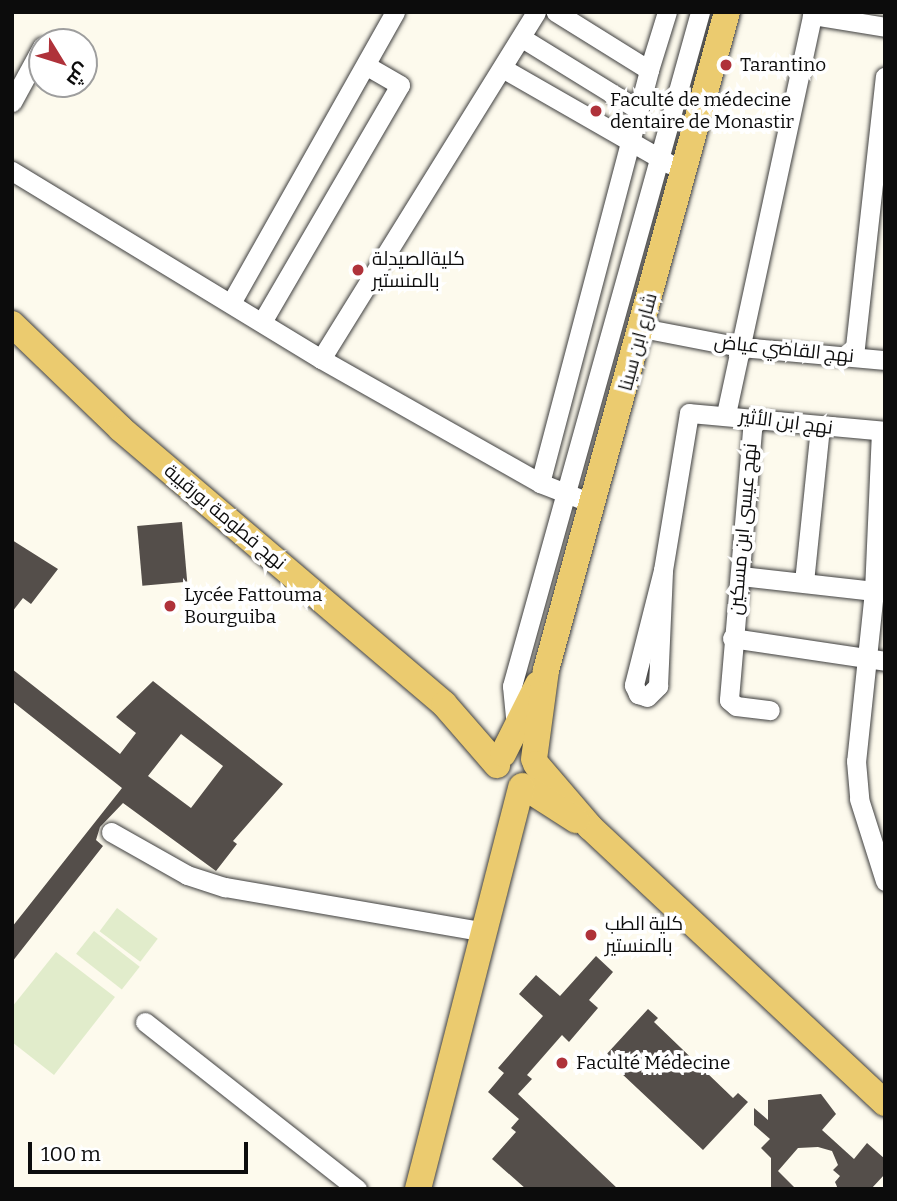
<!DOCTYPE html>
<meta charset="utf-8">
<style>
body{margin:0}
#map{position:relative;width:897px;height:1201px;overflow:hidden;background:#fdfaed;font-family:Bitter,Cairo,serif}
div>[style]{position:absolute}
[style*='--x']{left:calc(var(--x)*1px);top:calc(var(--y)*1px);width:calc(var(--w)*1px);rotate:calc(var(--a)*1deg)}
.pitch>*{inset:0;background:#e1eccb;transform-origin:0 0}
.building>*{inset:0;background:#544e4a;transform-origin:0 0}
.roads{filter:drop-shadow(0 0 2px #3f3f3f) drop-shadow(0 0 2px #3f3f3f)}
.minor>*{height:19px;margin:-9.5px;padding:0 9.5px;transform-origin:9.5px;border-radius:9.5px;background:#fff}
.major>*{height:26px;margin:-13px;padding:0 13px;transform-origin:13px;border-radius:13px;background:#ebcb6f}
.dots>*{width:19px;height:19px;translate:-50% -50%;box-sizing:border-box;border:4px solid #fff;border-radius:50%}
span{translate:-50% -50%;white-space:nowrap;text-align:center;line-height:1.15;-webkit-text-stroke:7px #fff;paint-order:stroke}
.poi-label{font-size:19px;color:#0c0c0c}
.left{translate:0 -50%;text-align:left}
.street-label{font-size:19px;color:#0c0c0c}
.frame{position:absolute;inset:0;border:14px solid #0c0c0c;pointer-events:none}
.north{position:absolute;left:28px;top:28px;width:70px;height:70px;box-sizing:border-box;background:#fff;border:2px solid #9e9e9e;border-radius:50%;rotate:128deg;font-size:19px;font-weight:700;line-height:28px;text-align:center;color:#0c0c0c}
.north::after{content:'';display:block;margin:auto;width:24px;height:32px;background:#af323a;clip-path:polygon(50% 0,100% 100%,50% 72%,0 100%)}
.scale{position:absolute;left:28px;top:1142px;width:220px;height:32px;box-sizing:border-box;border:4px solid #0c0c0c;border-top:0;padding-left:9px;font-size:21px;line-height:24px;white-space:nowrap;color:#0c0c0c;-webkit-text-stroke:5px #fff;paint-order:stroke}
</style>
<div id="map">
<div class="pitch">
<div style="left:117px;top:908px;width:51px;height:29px;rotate:37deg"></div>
<div style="left:94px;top:931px;width:58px;height:29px;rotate:38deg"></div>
<div style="clip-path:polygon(56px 952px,115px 997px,54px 1075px,12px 1042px,12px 1007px)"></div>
</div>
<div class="building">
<div style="left:182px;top:522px;width:60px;height:45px;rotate:85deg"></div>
<div style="clip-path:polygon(12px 540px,58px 569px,31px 604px,23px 598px,12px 612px)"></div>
<div style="clip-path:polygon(evenodd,12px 669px,120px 754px,136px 733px,116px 717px,153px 681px,283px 784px,233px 841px,237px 844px,216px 871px,123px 803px,100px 827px,96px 840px,103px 846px,12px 962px,12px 927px,122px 788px,12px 701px,12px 669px,181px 734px,223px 766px,191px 808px,148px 776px,181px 734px)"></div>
<div style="clip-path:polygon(596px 956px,613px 972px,589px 1000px,598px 1008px,569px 1042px,562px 1035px,527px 1075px,532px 1079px,518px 1094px,618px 1189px,526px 1189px,492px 1159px,516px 1132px,511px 1128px,519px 1119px,488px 1092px,504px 1073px,498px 1068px,543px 1016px,519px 994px,536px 975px,560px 996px)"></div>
<div style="clip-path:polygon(648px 1009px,658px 1018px,654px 1022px,733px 1098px,738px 1093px,748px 1102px,703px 1150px,604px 1057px)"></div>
<div style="clip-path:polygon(821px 1094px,836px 1114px,822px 1130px,854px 1159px,867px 1143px,885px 1159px,885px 1174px,871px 1189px,838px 1189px,835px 1182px,840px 1176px,833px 1170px,838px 1165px,832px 1151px,818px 1147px,798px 1148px,778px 1171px,796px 1189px,771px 1189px,771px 1158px,761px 1148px,770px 1139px,754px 1125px,754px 1108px,768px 1120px,768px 1100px)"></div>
</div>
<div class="roads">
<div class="minor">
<div style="--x:812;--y:15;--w:74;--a:9.3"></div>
<div style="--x:522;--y:38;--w:137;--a:31.6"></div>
<div style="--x:504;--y:69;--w:191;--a:29.8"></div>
<div style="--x:649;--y:70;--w:61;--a:-72.8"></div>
<div style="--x:12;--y:102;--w:63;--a:-61.4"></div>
<div style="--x:12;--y:171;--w:362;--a:31.3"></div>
<div style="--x:321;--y:359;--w:252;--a:29.5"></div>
<div style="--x:540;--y:483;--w:58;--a:21.3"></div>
<div style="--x:231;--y:303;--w:334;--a:-60.6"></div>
<div style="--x:262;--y:322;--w:274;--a:-59.8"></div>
<div style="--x:400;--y:85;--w:39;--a:-150"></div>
<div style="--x:642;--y:328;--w:101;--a:10.9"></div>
<div style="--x:741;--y:347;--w:145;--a:5.2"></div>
<div style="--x:854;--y:356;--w:281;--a:-83.7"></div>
<div style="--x:321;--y:359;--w:408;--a:-58.2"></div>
<div style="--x:726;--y:414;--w:411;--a:-77.8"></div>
<div style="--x:753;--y:419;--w:282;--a:94.9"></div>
<div style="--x:729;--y:700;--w:9;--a:41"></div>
<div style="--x:736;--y:706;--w:34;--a:7"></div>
<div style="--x:881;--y:431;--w:160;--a:92.5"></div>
<div style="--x:874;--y:591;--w:171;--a:96"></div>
<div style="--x:856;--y:761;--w:38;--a:85"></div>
<div style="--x:859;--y:799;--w:86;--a:72.4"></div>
<div style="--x:540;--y:483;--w:427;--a:-75.2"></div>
<div style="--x:649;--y:70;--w:110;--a:-148.1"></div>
<div style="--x:663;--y:570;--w:119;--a:104.2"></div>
<div style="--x:634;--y:685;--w:10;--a:66"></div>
<div style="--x:638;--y:694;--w:9;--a:18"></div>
<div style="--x:647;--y:697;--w:16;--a:-45"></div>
<div style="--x:658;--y:686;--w:116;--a:-87.5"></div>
<div style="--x:663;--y:570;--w:159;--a:-80.6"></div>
<div style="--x:689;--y:413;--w:197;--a:5.2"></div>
<div style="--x:741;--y:576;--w:134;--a:6.4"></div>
<div style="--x:804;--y:582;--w:156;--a:-84.1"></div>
<div style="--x:732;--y:638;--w:155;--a:8.5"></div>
<div style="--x:516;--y:727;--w:41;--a:-95.6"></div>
<div style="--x:512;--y:686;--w:700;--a:-74.41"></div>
<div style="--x:111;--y:832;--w:87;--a:29.5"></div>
<div style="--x:187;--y:875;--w:40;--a:18"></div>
<div style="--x:225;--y:887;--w:259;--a:9.8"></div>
<div style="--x:145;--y:1022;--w:270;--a:38.2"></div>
</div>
<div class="major">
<div style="--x:12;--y:324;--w:151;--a:43.9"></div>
<div style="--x:121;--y:429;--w:424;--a:40.4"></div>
<div style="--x:444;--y:704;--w:81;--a:49"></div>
<div style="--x:503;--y:754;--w:78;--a:-63.4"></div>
<div style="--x:534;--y:759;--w:90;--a:-82.3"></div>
<div style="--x:546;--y:670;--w:682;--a:-74.62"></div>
<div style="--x:536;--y:764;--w:83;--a:49.4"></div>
<div style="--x:590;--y:827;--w:404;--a:43.1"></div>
<div style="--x:523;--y:786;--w:63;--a:32.7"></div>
<div style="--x:418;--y:1189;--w:415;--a:-75.6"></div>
</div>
</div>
<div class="dots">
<div style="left:726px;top:65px;background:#af323a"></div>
<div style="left:596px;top:111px;background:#af323a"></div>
<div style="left:358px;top:270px;background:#af323a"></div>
<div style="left:170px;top:606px;background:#af323a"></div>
<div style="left:591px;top:935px;background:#af323a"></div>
<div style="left:562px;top:1063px;background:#af323a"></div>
</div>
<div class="poi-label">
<span class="left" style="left:740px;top:65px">Tarantino</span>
<span class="left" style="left:610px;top:111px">Faculté de médecine<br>dentaire de Monastir</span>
<span class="left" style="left:372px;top:270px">كليةالصيدلة<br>بالمنستير</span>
<span class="left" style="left:184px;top:606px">Lycée Fattouma<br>Bourguiba</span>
<span class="left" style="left:605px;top:935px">كلية الطب<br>بالمنستير</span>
<span class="left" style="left:576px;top:1063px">Faculté Médecine</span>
</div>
<div class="street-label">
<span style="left:638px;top:342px;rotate:-75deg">شارع ابن سينا</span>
<span style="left:784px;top:349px;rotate:6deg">نهج القاضي عياض</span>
<span style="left:786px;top:422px;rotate:7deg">نهج ابن الأثير</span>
<span style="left:225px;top:517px;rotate:40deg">نهج فطومة بورقيبة</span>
<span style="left:743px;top:529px;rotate:-85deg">نهج عيسى ابن مسكين</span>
</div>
<div class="frame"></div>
<div class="north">ش</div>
<div class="scale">100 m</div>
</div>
